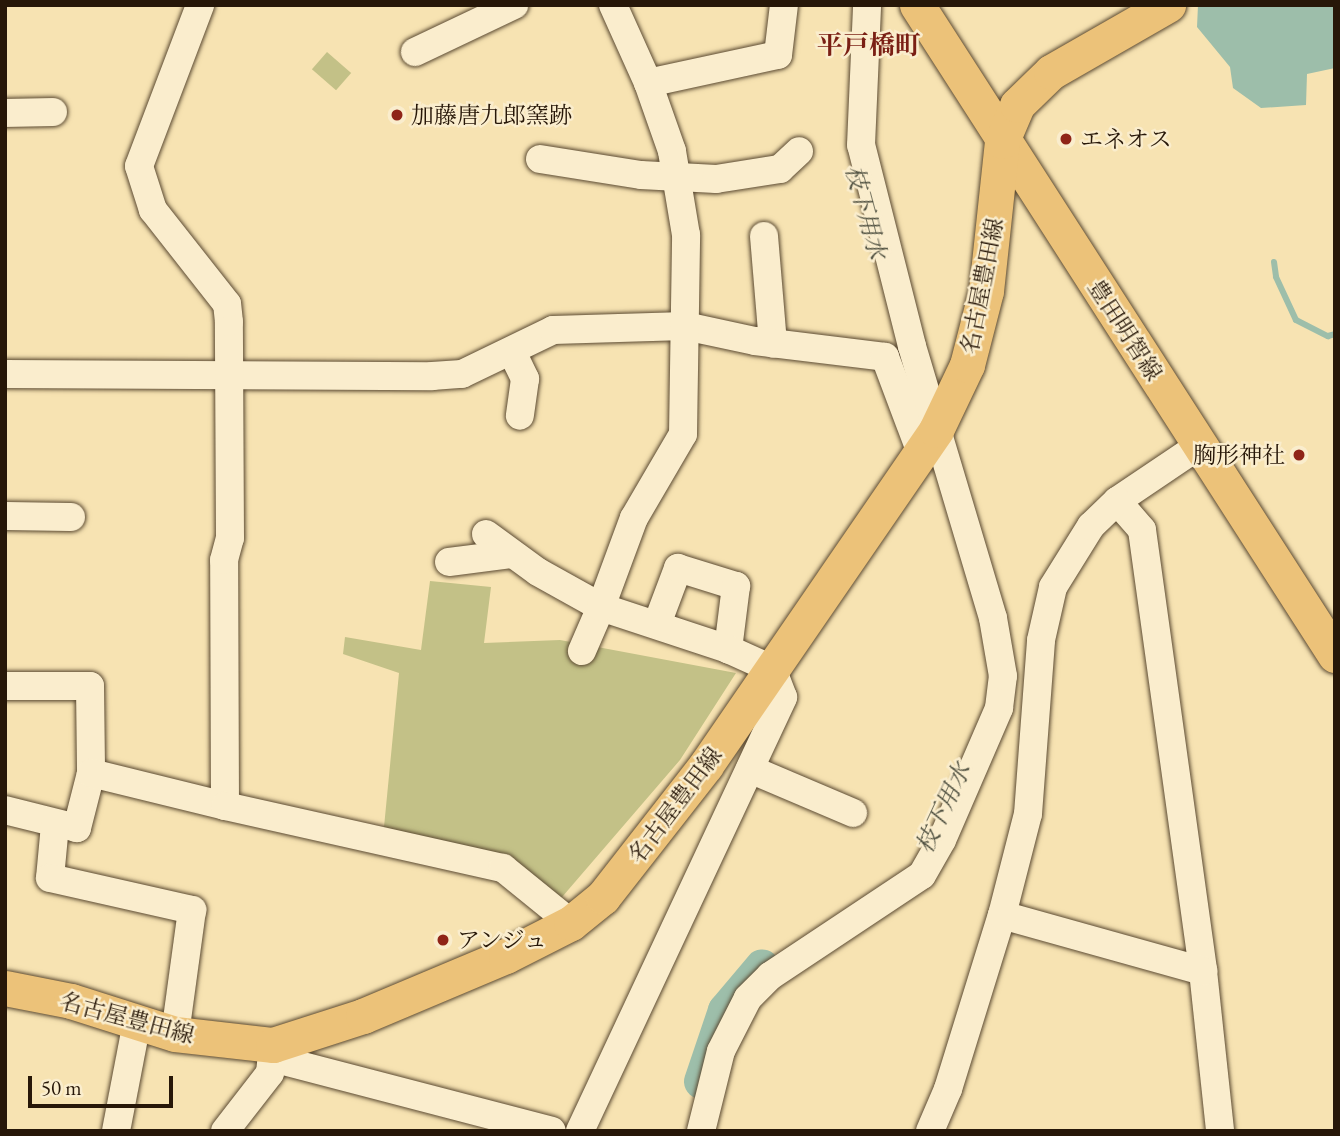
<!DOCTYPE html>
<meta charset="utf-8">
<style>
body{margin:0}
#map{position:relative;width:1340px;height:1136px;overflow:hidden;background:#f7e3b2;font-family:"EB Garamond","Noto Serif JP",serif}
div>[style]{position:absolute}
[style*='--x']{left:calc(var(--x)*1px);top:calc(var(--y)*1px);width:calc(var(--w)*1px);rotate:calc(var(--a)*1deg)}
.green>*{inset:0;background:#c3c187;transform-origin:0 0}
.water>*{inset:0;background:#9dbeaa}
.stream>*{height:6px;margin:-3px;padding:0 3px;transform-origin:3px;border-radius:3px;background:#9dbeaa}
.river>*{height:35px;margin:-17.5px;padding:0 17.5px;transform-origin:17.5px;border-radius:17.5px;background:#9dbeaa}
.roads{filter:drop-shadow(0 0 2px #5b4a32) drop-shadow(0 0 2px #5b4a32)}
.minor>*{height:28px;margin:-14px;padding:0 14px;transform-origin:14px;border-radius:14px;background:#faedcd}
.major>*{height:35px;margin:-17.5px;padding:0 17.5px;transform-origin:17.5px;border-radius:17.5px;background:#ecc279}
.dots>*{width:19px;height:19px;translate:-50% -50%;box-sizing:border-box;border:4px solid #faedcd;border-radius:50%}
span{translate:-50% -50%;white-space:nowrap;text-align:center;line-height:1.15;-webkit-text-stroke:5px #faedcd;paint-order:stroke}
.poi-label{font-size:23px;color:#271708}
.left{translate:0 -50%;text-align:left}
.right{translate:-100% -50%;text-align:right}
.street-label{font-size:23px;color:#271708}
.water-label{font-size:24px;color:#505141;font-style:italic}
.quarter-label{font-size:26px;color:#7a1f14;font-weight:700}
.frame{position:absolute;inset:0;border:7px solid #271708;pointer-events:none}
.scale{position:absolute;left:28px;top:1076px;width:145px;height:32px;box-sizing:border-box;border:4px solid #271708;border-top:0;padding-left:9px;font-size:21px;line-height:24px;white-space:nowrap;color:#271708;-webkit-text-stroke:5px #faedcd;paint-order:stroke}
</style>
<div id="map">
<div class="green">
<div style="left:327px;top:52px;width:32px;height:23px;rotate:41deg"></div>
<div style="clip-path:polygon(430px 581px,491px 587px,484px 643px,560px 640px,736px 673px,680px 760px,544px 918px,501px 857px,384px 827px,399px 673px,343px 654px,345px 637px,421px 650px)"></div>
</div>
<div class="water">
<div style="clip-path:polygon(1198px 5px,1335px 5px,1335px 68px,1307px 74px,1306px 105px,1261px 108px,1233px 88px,1230px 67px,1197px 27px)"></div>
</div>
<div class="stream">
<div style="--x:1274;--y:262;--w:15;--a:82"></div>
<div style="--x:1276;--y:277;--w:47;--a:65.1"></div>
<div style="--x:1296;--y:320;--w:36;--a:27"></div>
<div style="--x:1328;--y:336;--w:7;--a:-16"></div>
</div>
<div class="river">
<div style="--x:701;--y:1081;--w:75;--a:-71.3"></div>
<div style="--x:725;--y:1010;--w:57;--a:-49.9"></div>
</div>
<div class="roads">
<div class="minor">
<div style="--x:613;--y:5;--w:85;--a:65.8"></div>
<div style="--x:648;--y:83;--w:133;--a:-12.2"></div>
<div style="--x:778;--y:55;--w:50;--a:-83.2"></div>
<div style="--x:415;--y:52;--w:110;--a:-25.4"></div>
<div style="--x:5;--y:113;--w:48;--a:-1.2"></div>
<div style="--x:540;--y:159;--w:102;--a:9"></div>
<div style="--x:641;--y:175;--w:75;--a:3.1"></div>
<div style="--x:716;--y:179;--w:65;--a:-8.9"></div>
<div style="--x:780;--y:169;--w:26;--a:-43"></div>
<div style="--x:764;--y:236;--w:108;--a:85.2"></div>
<div style="--x:512;--y:352;--w:30;--a:64"></div>
<div style="--x:525;--y:379;--w:37;--a:98"></div>
<div style="--x:5;--y:374;--w:427;--a:0.3"></div>
<div style="--x:432;--y:376;--w:30;--a:-4"></div>
<div style="--x:462;--y:374;--w:101;--a:-25.8"></div>
<div style="--x:553;--y:330;--w:132;--a:-1.7"></div>
<div style="--x:685;--y:326;--w:72;--a:12.1"></div>
<div style="--x:755;--y:341;--w:131;--a:7"></div>
<div style="--x:885;--y:357;--w:103;--a:69.4"></div>
<div style="--x:1200;--y:445;--w:100;--a:146"></div>
<div style="--x:1117;--y:501;--w:38;--a:49"></div>
<div style="--x:1142;--y:530;--w:445;--a:82.1"></div>
<div style="--x:1203;--y:971;--w:161;--a:83.9"></div>
<div style="--x:5;--y:516;--w:66;--a:0.9"></div>
<div style="--x:486;--y:534;--w:64;--a:36.2"></div>
<div style="--x:538;--y:572;--w:72;--a:29.1"></div>
<div style="--x:601;--y:607;--w:48;--a:113.4"></div>
<div style="--x:449;--y:562;--w:64;--a:-7.2"></div>
<div style="--x:657;--y:624;--w:60;--a:-69.4"></div>
<div style="--x:678;--y:568;--w:61;--a:17.2"></div>
<div style="--x:736;--y:586;--w:64;--a:97.2"></div>
<div style="--x:5;--y:686;--w:85;--a:0"></div>
<div style="--x:90;--y:686;--w:87;--a:89.3"></div>
<div style="--x:91;--y:773;--w:57;--a:104.3"></div>
<div style="--x:77;--y:828;--w:74;--a:-166"></div>
<div style="--x:750;--y:769;--w:112;--a:23.1"></div>
<div style="--x:91;--y:773;--w:138;--a:13.8"></div>
<div style="--x:225;--y:806;--w:246;--a:-90.2"></div>
<div style="--x:224;--y:560;--w:23;--a:-75"></div>
<div style="--x:230;--y:538;--w:216;--a:-90.3"></div>
<div style="--x:229;--y:322;--w:18;--a:-96"></div>
<div style="--x:227;--y:304;--w:120;--a:-128.2"></div>
<div style="--x:153;--y:210;--w:46;--a:-107.7"></div>
<div style="--x:139;--y:166;--w:172;--a:-69.2"></div>
<div style="--x:225;--y:806;--w:285;--a:12.6"></div>
<div style="--x:503;--y:868;--w:87;--a:39"></div>
<div style="--x:55;--y:825;--w:53;--a:95.4"></div>
<div style="--x:50;--y:878;--w:146;--a:12.7"></div>
<div style="--x:192;--y:910;--w:125;--a:97.8"></div>
<div style="--x:1002;--y:915;--w:209;--a:15.6"></div>
<div style="--x:272;--y:1058;--w:289;--a:14.6"></div>
<div style="--x:116;--y:1131;--w:111;--a:-79.1"></div>
<div style="--x:225;--y:1131;--w:73;--a:-52.2"></div>
<div style="--x:270;--y:1073;--w:28;--a:-84"></div>
<div style="--x:580;--y:1131;--w:479;--a:-64.9"></div>
<div style="--x:783;--y:697;--w:30;--a:-111"></div>
<div style="--x:772;--y:669;--w:48;--a:-155.6"></div>
<div style="--x:728;--y:649;--w:134;--a:-161.7"></div>
<div style="--x:601;--y:607;--w:95;--a:-69.7"></div>
<div style="--x:634;--y:518;--w:97;--a:-59.7"></div>
<div style="--x:683;--y:434;--w:199;--a:-89.1"></div>
<div style="--x:686;--y:235;--w:85;--a:-99.5"></div>
<div style="--x:672;--y:151;--w:72;--a:-109.4"></div>
<div style="--x:701;--y:1131;--w:82;--a:-76"></div>
<div style="--x:721;--y:1051;--w:59;--a:-63"></div>
<div style="--x:748;--y:998;--w:31;--a:-45"></div>
<div style="--x:770;--y:976;--w:182;--a:-33.6"></div>
<div style="--x:922;--y:875;--w:40;--a:-60.3"></div>
<div style="--x:942;--y:840;--w:144;--a:-66.6"></div>
<div style="--x:999;--y:708;--w:32;--a:-83"></div>
<div style="--x:1003;--y:676;--w:59;--a:-99.8"></div>
<div style="--x:993;--y:618;--w:284;--a:-106.6"></div>
<div style="--x:912;--y:346;--w:207;--a:-104.2"></div>
<div style="--x:861;--y:145;--w:140;--a:-87.5"></div>
<div style="--x:930;--y:1131;--w:46;--a:-66.8"></div>
<div style="--x:948;--y:1089;--w:182;--a:-72.8"></div>
<div style="--x:1002;--y:915;--w:104;--a:-75.6"></div>
<div style="--x:1028;--y:814;--w:174;--a:-85.7"></div>
<div style="--x:1041;--y:640;--w:54;--a:-77.2"></div>
<div style="--x:1053;--y:587;--w:72;--a:-58.1"></div>
<div style="--x:1091;--y:526;--w:36;--a:-44"></div>
</div>
<div class="major">
<div style="--x:917;--y:5;--w:773;--a:57.26"></div>
<div style="--x:5;--y:988;--w:67;--a:11.1"></div>
<div style="--x:71;--y:1001;--w:109;--a:17.6"></div>
<div style="--x:175;--y:1034;--w:99;--a:6.4"></div>
<div style="--x:273;--y:1045;--w:95;--a:-17.9"></div>
<div style="--x:363;--y:1016;--w:155;--a:-22.8"></div>
<div style="--x:506;--y:956;--w:73;--a:-26.9"></div>
<div style="--x:571;--y:923;--w:41;--a:-39.1"></div>
<div style="--x:603;--y:897;--w:167;--a:-52"></div>
<div style="--x:706;--y:765;--w:406;--a:-55.5"></div>
<div style="--x:936;--y:430;--w:72;--a:-64.5"></div>
<div style="--x:967;--y:365;--w:76;--a:-75.6"></div>
<div style="--x:986;--y:291;--w:151;--a:-83.9"></div>
<div style="--x:1002;--y:141;--w:39;--a:-67"></div>
<div style="--x:1017;--y:105;--w:47;--a:-44.1"></div>
<div style="--x:1051;--y:72;--w:135;--a:-29.8"></div>
</div>
</div>
<div class="dots">
<div style="left:397px;top:115px;background:#8f2418"></div>
<div style="left:1066px;top:139px;background:#8f2418"></div>
<div style="left:1299px;top:455px;background:#8f2418"></div>
<div style="left:443px;top:940px;background:#8f2418"></div>
</div>
<div class="poi-label">
<span class="left" style="left:411px;top:115px">加藤唐九郎窯跡</span>
<span class="left" style="left:1080px;top:139px">エネオス</span>
<span class="right" style="left:1285px;top:455px">胸形神社</span>
<span class="left" style="left:457px;top:940px">アンジュ</span>
</div>
<div class="street-label">
<span style="left:982px;top:286px;rotate:-79deg">名古屋豊田線</span>
<span style="left:1125px;top:330px;rotate:57deg">豊田明智線</span>
<span style="left:675px;top:805px;rotate:-53deg">名古屋豊田線</span>
<span style="left:127px;top:1018px;rotate:15deg">名古屋豊田線</span>
</div>
<div class="water-label">
<span style="left:866px;top:212px;rotate:75deg">枝下用水</span>
<span style="left:943px;top:808px;rotate:-65deg">枝下用水</span>
</div>
<div class="quarter-label">
<span style="left:869px;top:46px">平戸橋町</span>
</div>
<div class="frame"></div>
<div class="scale">50 m</div>
</div>
